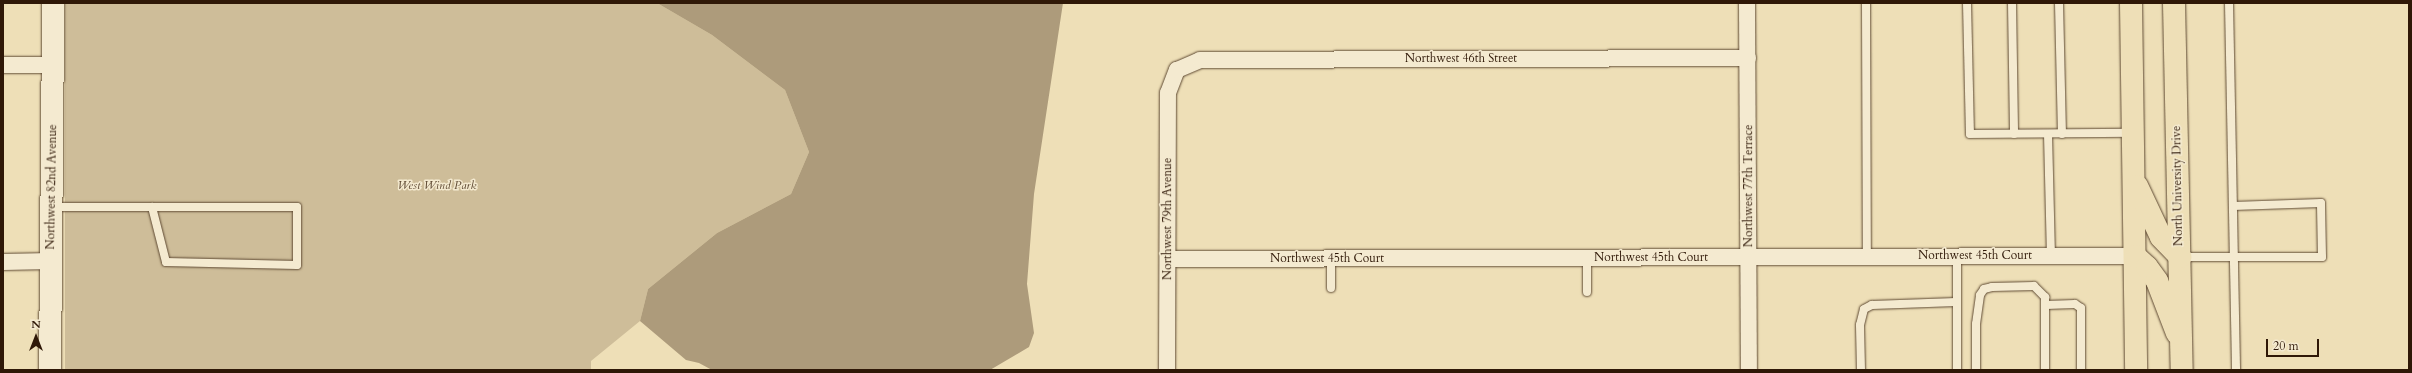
<!DOCTYPE html>
<style>
body{margin:0}
#map{position:relative;width:2412px;height:373px;overflow:hidden;background:#eedfb7;font-family:Cardo,serif}
div>[style]{position:absolute}
[style*='--x']{left:calc(var(--x)*1px);top:calc(var(--y)*1px);width:calc(var(--w)*1px);rotate:calc(var(--a)*1deg)}
.green>*{inset:0;background:#cebd99}
.water>*{inset:0;background:#ad9b7b}
.roads{filter:drop-shadow(0 0 1px #5f4a33) drop-shadow(0 0 1px #5f4a33)}
.lane>*{height:8px;margin:-4px;padding:0 4px;transform-origin:4px;border-radius:4px;background:#f4ead0}
.street>*{height:16px;margin:-8px;padding:0 8px;transform-origin:8px;border-radius:8px;background:#f4ead0}
.secondary>*{height:22px;margin:-11px;padding:0 11px;transform-origin:11px;border-radius:11px;background:#f4ead0}
.primary>*{height:22px;margin:-11px;padding:0 11px;transform-origin:11px;border-radius:11px;background:#eedfb7}
span{translate:-50% -50%;white-space:nowrap;text-align:center;line-height:1.15;-webkit-text-stroke:3px #f4ead0;paint-order:stroke}
.street-label{font-size:12px;color:#2f1807}
.park-label{font-size:12px;color:#5f4a33;font-style:italic}
.frame{position:absolute;inset:0;border:4px solid #2f1807;pointer-events:none}
.north{position:absolute;left:16px;top:317px;width:40px;height:40px;-webkit-text-stroke:3px #f4ead0;paint-order:stroke;rotate:0deg;font-size:11px;font-weight:700;line-height:16px;text-align:center;color:#2f1807}
.north::after{content:'';display:block;margin:auto;width:14px;height:18px;background:#2f1807;clip-path:polygon(50% 0,100% 100%,50% 72%,0 100%)}
.scale{position:absolute;left:2266px;top:339px;width:53px;height:18px;box-sizing:border-box;border:2px solid #2f1807;border-top:0;padding-left:5px;font-size:12px;line-height:14px;white-space:nowrap;color:#2f1807;-webkit-text-stroke:3px #f4ead0;paint-order:stroke}
</style>
<div id="map">
<div class="green">
<div style="clip-path:polygon(65px 3px,657px 3px,712px 35px,785px 90px,809px 152px,791px 194px,717px 233px,648px 289px,640px 321px,591px 361px,591px 370px,65px 370px)"></div>
</div>
<div class="water">
<div style="clip-path:polygon(657px 3px,1063px 3px,1034px 194px,1027px 284px,1034px 333px,1029px 347px,990px 370px,712px 370px,699px 363px,686px 360px,640px 321px,648px 289px,717px 233px,791px 194px,809px 152px,785px 90px,712px 35px)"></div>
</div>
<div class="roads">
<div class="lane">
<div style="--x:1866;--y:3;--w:254;--a:89.8"></div>
<div style="--x:1967;--y:3;--w:131;--a:88.7"></div>
<div style="--x:1970;--y:134;--w:162;--a:-0.4"></div>
<div style="--x:2012;--y:3;--w:131;--a:89.1"></div>
<div style="--x:2059;--y:3;--w:131;--a:88.7"></div>
<div style="--x:2229;--y:3;--w:367;--a:88.9"></div>
<div style="--x:2048;--y:134;--w:122;--a:88.6"></div>
<div style="--x:52;--y:207;--w:245;--a:0"></div>
<div style="--x:297;--y:207;--w:58;--a:90"></div>
<div style="--x:297;--y:265;--w:131;--a:-178.7"></div>
<div style="--x:166;--y:262;--w:57;--a:-104.3"></div>
<div style="--x:2181;--y:257;--w:141;--a:0"></div>
<div style="--x:2322;--y:257;--w:54;--a:-91.1"></div>
<div style="--x:2321;--y:203;--w:88;--a:178"></div>
<div style="--x:1587;--y:258;--w:34;--a:90"></div>
<div style="--x:1331;--y:259;--w:29;--a:90"></div>
<div style="--x:2046;--y:305;--w:29;--a:-2"></div>
<div style="--x:2075;--y:304;--w:7;--a:34"></div>
<div style="--x:2081;--y:308;--w:62;--a:90"></div>
<div style="--x:1861;--y:370;--w:45;--a:-91.3"></div>
<div style="--x:1860;--y:325;--w:16;--a:-76"></div>
<div style="--x:1864;--y:309;--w:9;--a:-27"></div>
<div style="--x:1872;--y:305;--w:84;--a:-2"></div>
<div style="--x:1957;--y:370;--w:114;--a:-90"></div>
<div style="--x:1976;--y:370;--w:46;--a:-90"></div>
<div style="--x:1976;--y:324;--w:29;--a:-82"></div>
<div style="--x:1980;--y:295;--w:7;--a:-56"></div>
<div style="--x:1984;--y:289;--w:8;--a:-14"></div>
<div style="--x:1992;--y:287;--w:42;--a:-1.4"></div>
<div style="--x:2034;--y:286;--w:16;--a:45"></div>
<div style="--x:2045;--y:297;--w:73;--a:90"></div>
</div>
<div class="street">
<div style="--x:1747;--y:3;--w:367;--a:89.7"></div>
<div style="--x:3;--y:65;--w:50;--a:0"></div>
<div style="--x:1168;--y:259;--w:967;--a:-0.18"></div>
<div style="--x:3;--y:262;--w:48;--a:-1.2"></div>
<div style="--x:1167;--y:370;--w:277;--a:-89.8"></div>
<div style="--x:1168;--y:93;--w:25;--a:-69"></div>
<div style="--x:1177;--y:70;--w:25;--a:-23"></div>
<div style="--x:1200;--y:60;--w:548;--a:-0.21"></div>
</div>
<div class="secondary">
<div style="--x:50;--y:370;--w:367;--a:-89.5"></div>
</div>
<div class="primary">
<div style="--x:2131;--y:3;--w:367;--a:89.2"></div>
<div style="--x:2174;--y:3;--w:367;--a:88.8"></div>
<div style="--x:2137;--y:186;--w:56;--a:64.8"></div>
<div style="--x:2161;--y:237;--w:28;--a:46"></div>
<div style="--x:2135;--y:256;--w:16;--a:43"></div>
<div style="--x:2147;--y:267;--w:17;--a:54"></div>
<div style="--x:2157;--y:281;--w:56;--a:69"></div>
</div>
</div>
<div class="street-label">
<span style="left:1461px;top:59px">Northwest 46th Street</span>
<span style="left:1749px;top:186px;rotate:-90deg">Northwest 77th Terrace</span>
<span style="left:2178px;top:186px;rotate:-91deg">North University Drive</span>
<span style="left:52px;top:187px;rotate:-89deg">Northwest 82nd Avenue</span>
<span style="left:1168px;top:219px;rotate:-90deg">Northwest 79th Avenue</span>
<span style="left:1975px;top:256px">Northwest 45th Court</span>
<span style="left:1651px;top:258px">Northwest 45th Court</span>
<span style="left:1327px;top:259px">Northwest 45th Court</span>
</div>
<div class="park-label">
<span style="left:437px;top:186px">West Wind Park</span>
</div>
<div class="frame"></div>
<div class="north">N</div>
<div class="scale">20 m</div>
</div>
